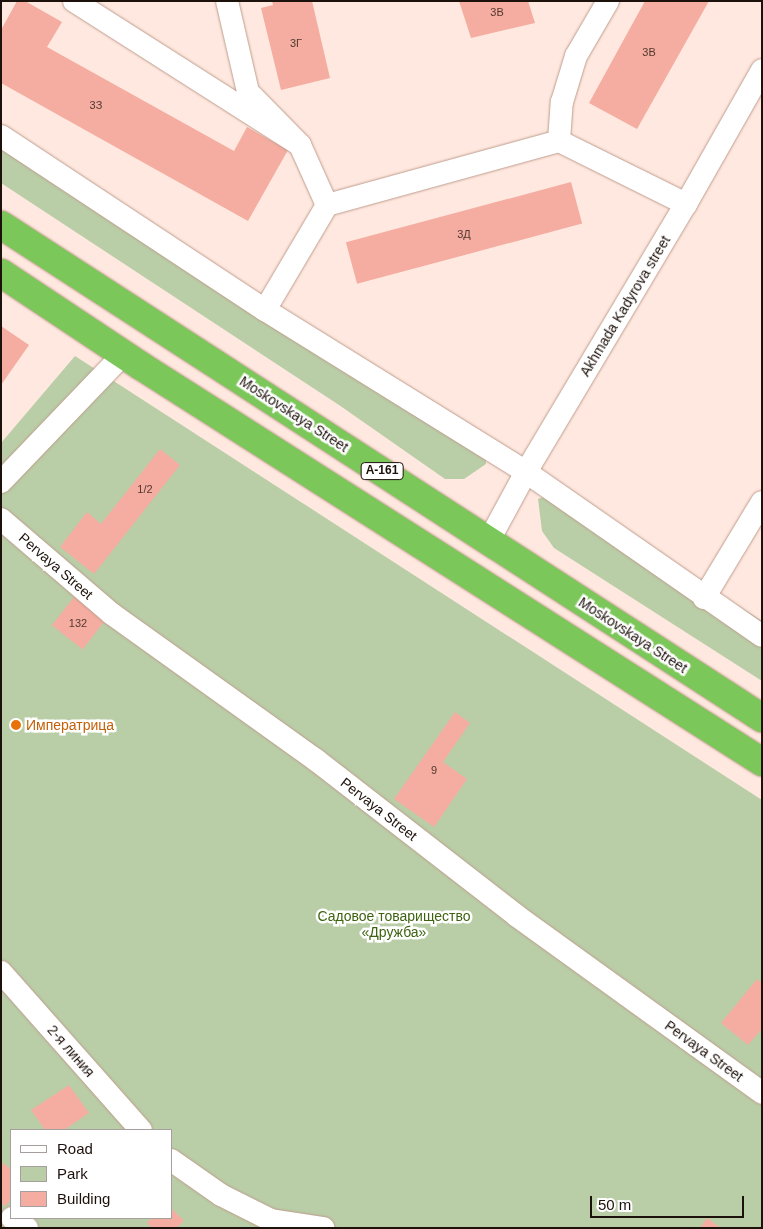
<!DOCTYPE html>
<meta charset="utf-8">
<style>
body{margin:0}
#map{position:relative;width:763px;height:1229px;overflow:hidden;background:#ffe8df;font-family:Arial,sans-serif}
div>[style]{position:absolute}
[style*='--x']{left:calc(var(--x)*1px);top:calc(var(--y)*1px);width:calc(var(--w)*1px);rotate:calc(var(--a)*1deg)}
.green>*{inset:0;background:#b9cea7}
.building>*{inset:0;background:#f4ada0;transform-origin:0 0}
.roads{filter:drop-shadow(0 0 1px #bf9d8e) drop-shadow(0 0 1px #bf9d8e)}
.minor>*{height:22px;margin:-11px;padding:0 11px;transform-origin:11px;border-radius:11px;background:#fff}
.highway>*{height:28px;margin:-14px;padding:0 14px;transform-origin:14px;border-radius:14px;background:#7cc759}
.dots>*{width:14px;height:14px;translate:-50% -50%;box-sizing:border-box;border:2px solid #fff;border-radius:50%}
span{translate:-50% -50%;white-space:nowrap;text-align:center;line-height:1.15;-webkit-text-stroke:5px #fff;paint-order:stroke}
.number-label{font-size:11px;color:#533830}
.number-label span{-webkit-text-stroke-width:0}
.shield-label span{padding:1px 4px;background:#fff;border:1px solid;border-radius:4px;-webkit-text-stroke-width:0}
.shield-label{font-size:12px;color:#1d110b;font-weight:700}
.street-label{font-size:14px;color:#1d110b}
.food-label{font-size:14px;color:#c56008}
.left{translate:0 -50%;text-align:left}
.park-label{font-size:14px;color:#3e6310}
.frame{position:absolute;inset:0;border:2px solid #1d110b;pointer-events:none}
.legend{position:absolute;left:10px;top:1129px;width:162px;height:90px;box-sizing:border-box;background:#fff;border:1px solid #a5a09d;margin:0;padding:6px 9px;list-style:none;font-size:15px;color:#1d110b}
.legend li{display:flex;align-items:center;gap:10px;height:25px}
.legend b{width:25px;border:1px solid #a5a09d}
.scale{position:absolute;left:590px;top:1196px;width:154px;height:22px;box-sizing:border-box;border:2px solid #1d110b;border-top:0;padding-left:6px;font-size:15px;line-height:18px;white-space:nowrap;color:#1d110b;-webkit-text-stroke:4px #fff;paint-order:stroke}
</style>
<div id="map">
<div class="green">
<div style="clip-path:polygon(1px 132px,486px 453px,486px 464px,464px 479px,445px 479px,339px 405px,1px 183px)"></div>
<div style="clip-path:polygon(evenodd,75px 356px,762px 800px,762px 1228px,1px 1228px,1px 443px,75px 356px,11px 1130px,171px 1130px,171px 1218px,11px 1218px,11px 1130px)"></div>
<div style="clip-path:polygon(565px 489px,571px 500px,762px 621px,762px 681px,554px 548px,542px 531px,538px 499px)"></div>
</div>
<div class="building">
<div style="clip-path:polygon(17px 1px,25px 1px,62px 22px,47px 47px,234px 151px,247px 127px,288px 150px,248px 221px,1px 83px,1px 30px)"></div>
<div style="clip-path:polygon(272px 1px,312px 1px,330px 78px,281px 90px,261px 8px,273px 5px)"></div>
<div style="clip-path:polygon(459px 1px,528px 1px,535px 23px,471px 38px)"></div>
<div style="clip-path:polygon(645px 1px,709px 1px,637px 129px,589px 103px)"></div>
<div style="left:571px;top:182px;width:43px;height:233px;rotate:75deg"></div>
<div style="clip-path:polygon(1px 326px,29px 345px,1px 385px)"></div>
<div style="clip-path:polygon(160px 449px,180px 465px,94px 574px,60px 547px,87px 512px,101px 524px)"></div>
<div style="left:74px;top:597px;width:39px;height:36px;rotate:38deg"></div>
<div style="clip-path:polygon(455px 712px,470px 723px,443px 762px,467px 779px,434px 827px,394px 799px)"></div>
<div style="clip-path:polygon(757px 979px,762px 983px,762px 1029px,748px 1045px,721px 1023px)"></div>
<div style="clip-path:polygon(69px 1085px,89px 1113px,64px 1130px,45px 1130px,31px 1110px)"></div>
<div style="clip-path:polygon(1px 1162px,11px 1169px,11px 1199px,6px 1206px,1px 1203px)"></div>
<div style="clip-path:polygon(171px 1208px,184px 1221px,176px 1228px,152px 1228px,147px 1223px,152px 1218px,171px 1218px)"></div>
<div style="clip-path:polygon(707px 1218px,721px 1228px,700px 1228px)"></div>
</div>
<div class="roads">
<div class="minor">
<div style="--x:74;--y:1;--w:268;--a:32.5"></div>
<div style="--x:227;--y:1;--w:93;--a:77"></div>
<div style="--x:248;--y:92;--w:74;--a:45.5"></div>
<div style="--x:300;--y:145;--w:66;--a:65.8"></div>
<div style="--x:1;--y:136;--w:316;--a:33.4"></div>
<div style="--x:265;--y:310;--w:307;--a:31.8"></div>
<div style="--x:526;--y:472;--w:287;--a:34.8"></div>
<div style="--x:559;--y:141;--w:39;--a:-86"></div>
<div style="--x:562;--y:102;--w:48;--a:-73.1"></div>
<div style="--x:576;--y:56;--w:64;--a:-59.8"></div>
<div style="--x:265;--y:310;--w:122;--a:-59.4"></div>
<div style="--x:327;--y:205;--w:241;--a:-15.4"></div>
<div style="--x:559;--y:141;--w:142;--a:26.4"></div>
<div style="--x:1;--y:482;--w:176;--a:-46.2"></div>
<div style="--x:1;--y:519;--w:146;--a:40.6"></div>
<div style="--x:112;--y:614;--w:251;--a:35.6"></div>
<div style="--x:316;--y:760;--w:254;--a:37.8"></div>
<div style="--x:517;--y:916;--w:302;--a:35.8"></div>
<div style="--x:488;--y:542;--w:80;--a:-61.5"></div>
<div style="--x:526;--y:472;--w:312;--a:-59.2"></div>
<div style="--x:686;--y:204;--w:154;--a:-60.4"></div>
<div style="--x:704;--y:598;--w:112;--a:-58.9"></div>
<div style="--x:1;--y:972;--w:211;--a:48.5"></div>
<div style="--x:171;--y:1160;--w:61;--a:35"></div>
<div style="--x:221;--y:1195;--w:56;--a:26.6"></div>
<div style="--x:271;--y:1220;--w:53;--a:8.7"></div>
<div style="--x:12;--y:1218;--w:18;--a:34"></div>
</div>
<div class="highway">
<div style="--x:1;--y:225;--w:907;--a:32.94"></div>
<div style="--x:1;--y:273;--w:168;--a:33.6"></div>
<div style="--x:141;--y:366;--w:737;--a:32.52"></div>
</div>
</div>
<div class="dots">
<div style="left:16px;top:725px;background:#e8710a"></div>
</div>
<div class="number-label">
<span style="left:497px;top:12px">3В</span>
<span style="left:296px;top:43px">3Г</span>
<span style="left:649px;top:52px">3В</span>
<span style="left:96px;top:105px">3З</span>
<span style="left:464px;top:234px">3Д</span>
<span style="left:145px;top:489px">1/2</span>
<span style="left:78px;top:623px">132</span>
<span style="left:434px;top:770px">9</span>
</div>
<div class="shield-label">
<span style="left:382px;top:471px">А-161</span>
</div>
<div class="street-label">
<span style="left:625px;top:306px;rotate:-59deg">Akhmada Kadyrova street</span>
<span style="left:294px;top:414px;rotate:33deg">Moskovskaya Street</span>
<span style="left:56px;top:566px;rotate:41deg">Pervaya Street</span>
<span style="left:633px;top:635px;rotate:33deg">Moskovskaya Street</span>
<span style="left:379px;top:809px;rotate:38deg">Pervaya Street</span>
<span style="left:71px;top:1051px;rotate:49deg">2-я линия</span>
<span style="left:704px;top:1051px;rotate:36deg">Pervaya Street</span>
</div>
<div class="food-label">
<span class="left" style="left:26px;top:725px">Императрица</span>
</div>
<div class="park-label">
<span style="left:394px;top:924px">Садовое товарищество<br>«Дружба»</span>
</div>
<div class="frame"></div>
<ul class="legend">
<li><b style="height:6px;background:#fff"></b>Road</li>
<li><b style="height:14px;background:#b9cea7"></b>Park</li>
<li><b style="height:14px;background:#f4ada0"></b>Building</li>
</ul>
<div class="scale">50 m</div>
</div>
